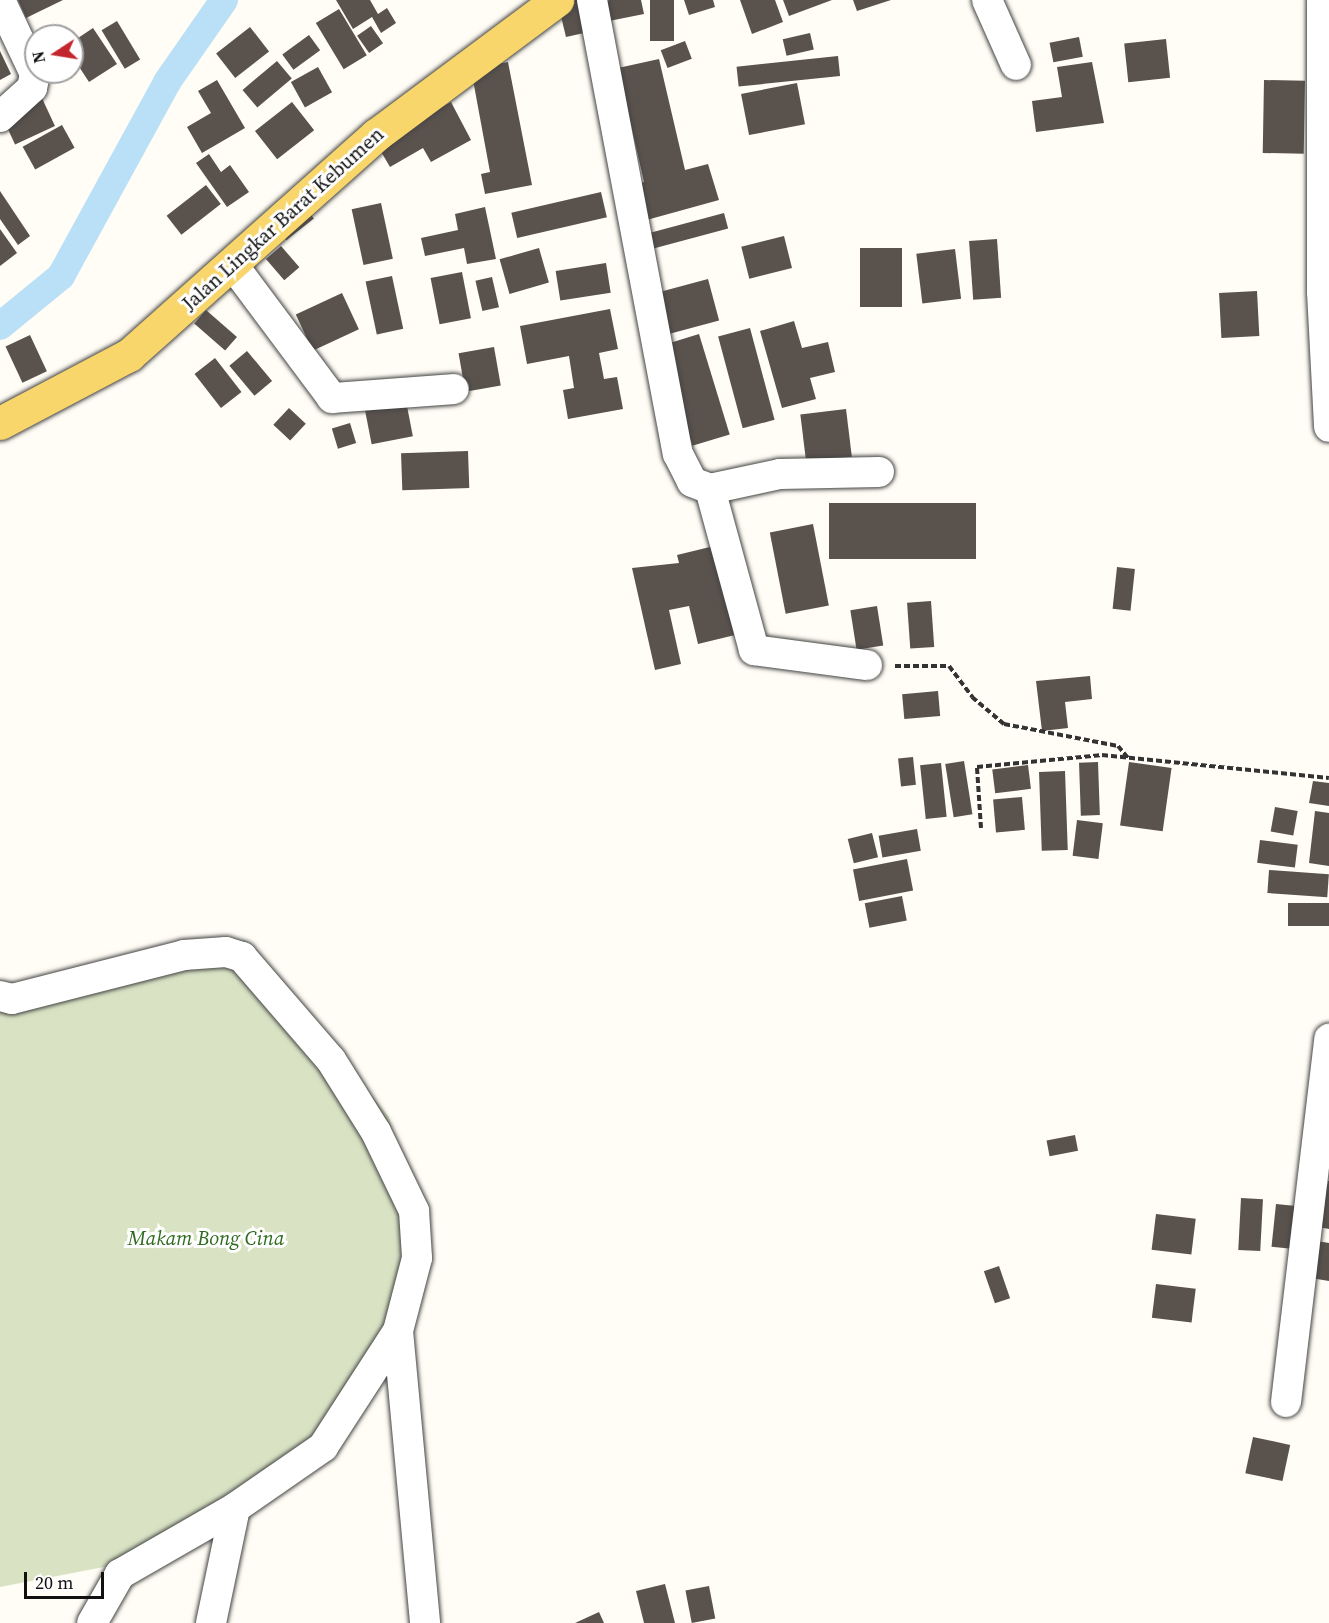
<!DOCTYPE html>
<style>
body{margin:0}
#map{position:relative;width:1329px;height:1623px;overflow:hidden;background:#fffdf5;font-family:"Source Serif 4",serif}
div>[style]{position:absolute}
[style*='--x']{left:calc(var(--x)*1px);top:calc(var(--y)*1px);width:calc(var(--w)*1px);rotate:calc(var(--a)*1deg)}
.cemetery>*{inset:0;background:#d9e3c4}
.canal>*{height:28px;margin:-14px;padding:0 14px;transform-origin:14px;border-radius:14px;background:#b9e0f7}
.building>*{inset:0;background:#5a524d;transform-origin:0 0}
.path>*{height:4px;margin-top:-2px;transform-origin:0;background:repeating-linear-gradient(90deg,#333 0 6px,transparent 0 9px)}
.roads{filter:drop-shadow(0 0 2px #444) drop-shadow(0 0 2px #444)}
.minor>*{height:30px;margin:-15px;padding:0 15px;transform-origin:15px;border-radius:15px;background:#fff}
.major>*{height:33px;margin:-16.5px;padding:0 16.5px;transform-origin:16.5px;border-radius:16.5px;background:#f9d66b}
span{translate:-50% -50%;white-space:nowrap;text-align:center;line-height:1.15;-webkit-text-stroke:6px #fff;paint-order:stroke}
.street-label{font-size:20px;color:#111}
.park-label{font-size:20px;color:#2f6b1f;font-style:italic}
.north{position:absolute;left:24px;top:24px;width:60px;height:60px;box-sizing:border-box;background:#fff;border:2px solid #a0a0a0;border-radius:50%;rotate:258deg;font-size:16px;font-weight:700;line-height:24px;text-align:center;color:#111}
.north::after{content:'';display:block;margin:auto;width:21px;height:27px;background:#c4262e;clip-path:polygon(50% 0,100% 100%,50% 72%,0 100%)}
.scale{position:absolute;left:24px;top:1572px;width:80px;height:27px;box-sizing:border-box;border:3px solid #111;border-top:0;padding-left:8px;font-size:18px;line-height:21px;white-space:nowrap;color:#111;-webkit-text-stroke:4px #fff;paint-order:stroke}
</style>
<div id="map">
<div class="cemetery">
<div style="clip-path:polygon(245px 940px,389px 1117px,422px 1262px,334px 1453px,135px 1561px,0 1587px,0 989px)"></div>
</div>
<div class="canal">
<div style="--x:0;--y:326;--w:79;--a:-39.3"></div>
<div style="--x:61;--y:276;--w:221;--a:-61.3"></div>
<div style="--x:167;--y:82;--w:100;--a:-55.2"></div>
</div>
<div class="building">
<div style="clip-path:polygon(18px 0,63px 0,26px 18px)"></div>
<div style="clip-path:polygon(336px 0,370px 0,378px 14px,387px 8px,396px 23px,381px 33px,372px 17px,353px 29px)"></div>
<div style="clip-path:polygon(557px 0,585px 0,593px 31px,566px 37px)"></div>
<div style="clip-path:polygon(610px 0,641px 0,644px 14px,599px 23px,595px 3px)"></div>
<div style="left:650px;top:0;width:24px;height:41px"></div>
<div style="clip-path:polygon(684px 0,713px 0,715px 7px,689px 15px)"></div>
<div style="clip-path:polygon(740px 0,775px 0,783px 22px,752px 34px)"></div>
<div style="clip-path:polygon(783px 0,832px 0,789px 16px)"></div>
<div style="clip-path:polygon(853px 0,891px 0,857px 11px)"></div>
<div style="left:339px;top:9px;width:54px;height:27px;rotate:59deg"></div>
<div style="left:117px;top:21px;width:45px;height:18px;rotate:59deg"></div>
<div style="left:371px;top:26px;width:21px;height:17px;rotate:55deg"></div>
<div style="left:250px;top:27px;width:31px;height:43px;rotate:52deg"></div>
<div style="clip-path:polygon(93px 28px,117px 64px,89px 82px,72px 56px,72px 42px)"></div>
<div style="left:810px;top:33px;width:17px;height:28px;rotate:77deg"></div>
<div style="left:309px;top:35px;width:19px;height:33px;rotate:54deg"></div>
<div style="left:1079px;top:37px;width:20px;height:30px;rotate:79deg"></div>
<div style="left:1166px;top:39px;width:39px;height:42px;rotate:84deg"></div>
<div style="left:685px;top:41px;width:19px;height:26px;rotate:69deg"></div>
<div style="clip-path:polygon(0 51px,11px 74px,0 80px)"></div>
<div style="left:838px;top:56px;width:20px;height:102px;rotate:84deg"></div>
<div style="clip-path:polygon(659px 59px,685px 170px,708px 164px,719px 200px,643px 221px,633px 185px,644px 182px,618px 68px)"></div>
<div style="left:277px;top:61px;width:23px;height:45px;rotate:50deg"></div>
<div style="clip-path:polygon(508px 62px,532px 185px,485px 194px,481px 174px,490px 172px,471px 69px)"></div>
<div style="clip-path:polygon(1092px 62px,1104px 123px,1036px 132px,1032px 101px,1062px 97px,1057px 67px)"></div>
<div style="left:318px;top:67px;width:29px;height:31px;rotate:61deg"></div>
<div style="clip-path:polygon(217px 80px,245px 128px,202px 153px,187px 127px,211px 113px,198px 91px)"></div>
<div style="left:1264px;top:80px;width:41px;height:73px;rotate:1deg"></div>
<div style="left:797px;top:83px;width:42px;height:57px;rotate:79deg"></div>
<div style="left:41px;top:96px;width:33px;height:44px;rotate:65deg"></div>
<div style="left:292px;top:102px;width:36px;height:47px;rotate:52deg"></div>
<div style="clip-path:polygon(451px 102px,471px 140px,431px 162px,423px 148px,390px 167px,376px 143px)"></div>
<div style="left:62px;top:125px;width:26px;height:45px;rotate:61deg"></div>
<div style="clip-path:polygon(209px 154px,221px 172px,230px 165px,249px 192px,227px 207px,196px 163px)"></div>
<div style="left:206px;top:185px;width:24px;height:50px;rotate:52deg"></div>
<div style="clip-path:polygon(0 191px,30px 236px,18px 245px,0 219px)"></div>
<div style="left:601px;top:192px;width:26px;height:92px;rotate:77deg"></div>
<div style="left:381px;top:203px;width:57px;height:30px;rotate:78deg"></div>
<div style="left:304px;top:206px;width:16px;height:35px;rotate:52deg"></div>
<div style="clip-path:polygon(485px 207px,496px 259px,467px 264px,464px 248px,425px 256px,421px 238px,458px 230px,455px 214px)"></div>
<div style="left:724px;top:213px;width:16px;height:82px;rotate:75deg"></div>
<div style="clip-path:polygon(0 229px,17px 253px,0 266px)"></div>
<div style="left:784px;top:236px;width:33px;height:44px;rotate:76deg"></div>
<div style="left:997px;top:239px;width:59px;height:28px;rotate:86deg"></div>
<div style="left:281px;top:246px;width:28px;height:20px;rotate:49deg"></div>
<div style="left:539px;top:248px;width:36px;height:41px;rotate:74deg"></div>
<div style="left:860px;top:248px;width:42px;height:59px"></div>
<div style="left:955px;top:249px;width:50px;height:39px;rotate:83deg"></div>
<div style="left:606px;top:263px;width:30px;height:51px;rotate:81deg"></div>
<div style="left:462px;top:272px;width:47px;height:32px;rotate:79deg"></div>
<div style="left:392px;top:276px;width:54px;height:27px;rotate:78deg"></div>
<div style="left:492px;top:277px;width:31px;height:17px;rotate:77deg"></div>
<div style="left:708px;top:279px;width:43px;height:53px;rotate:75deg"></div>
<div style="left:1257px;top:291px;width:45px;height:38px;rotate:87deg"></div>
<div style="left:342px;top:293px;width:40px;height:51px;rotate:65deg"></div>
<div style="clip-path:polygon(610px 309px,618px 349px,599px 353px,604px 379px,617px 377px,623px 409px,568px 419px,563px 390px,574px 388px,569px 356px,527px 364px,520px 326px)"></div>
<div style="left:206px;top:310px;width:41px;height:18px;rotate:41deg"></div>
<div style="clip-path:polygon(794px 321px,802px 348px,828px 342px,835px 372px,810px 378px,816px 399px,782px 408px,760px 331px)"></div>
<div style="left:750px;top:328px;width:95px;height:33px;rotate:75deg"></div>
<div style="left:699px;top:334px;width:105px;height:39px;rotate:73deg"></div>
<div style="left:30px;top:335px;width:40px;height:27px;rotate:65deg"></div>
<div style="left:494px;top:347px;width:39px;height:36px;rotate:80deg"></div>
<div style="left:247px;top:351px;width:39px;height:23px;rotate:50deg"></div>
<div style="left:215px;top:358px;width:43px;height:26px;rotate:52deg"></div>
<div style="left:406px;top:401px;width:36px;height:42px;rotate:79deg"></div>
<div style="left:289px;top:408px;width:23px;height:23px;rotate:43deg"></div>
<div style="left:846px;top:409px;width:48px;height:46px;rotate:83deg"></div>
<div style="left:350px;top:423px;width:21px;height:19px;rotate:73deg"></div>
<div style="left:468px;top:451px;width:37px;height:67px;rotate:88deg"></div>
<div style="left:829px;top:503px;width:147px;height:56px"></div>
<div style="left:813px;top:524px;width:83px;height:44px;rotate:79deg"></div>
<div style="clip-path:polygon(714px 546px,735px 635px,698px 644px,689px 606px,669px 610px,681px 664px,655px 670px,632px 568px,679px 563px,677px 555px)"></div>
<div style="left:1117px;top:567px;width:18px;height:42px;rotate:6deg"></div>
<div style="left:931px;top:601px;width:46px;height:24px;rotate:86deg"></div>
<div style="left:877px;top:606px;width:40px;height:27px;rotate:81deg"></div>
<div style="clip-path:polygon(1090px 676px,1092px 699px,1065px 702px,1068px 728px,1042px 731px,1036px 681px)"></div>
<div style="left:938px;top:691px;width:25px;height:36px;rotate:85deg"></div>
<div style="left:913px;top:757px;width:28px;height:15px;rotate:84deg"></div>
<div style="left:964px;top:761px;width:54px;height:19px;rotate:81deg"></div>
<div style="left:1098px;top:762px;width:53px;height:19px;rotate:88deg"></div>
<div style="left:1129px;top:762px;width:43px;height:64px;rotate:8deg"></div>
<div style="left:941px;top:763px;width:54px;height:21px;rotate:84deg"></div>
<div style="left:1028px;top:765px;width:24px;height:36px;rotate:83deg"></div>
<div style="left:1065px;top:771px;width:79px;height:26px;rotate:88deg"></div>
<div style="clip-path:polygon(1313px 781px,1329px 783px,1329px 806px,1309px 803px)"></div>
<div style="left:1022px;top:797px;width:33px;height:29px;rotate:85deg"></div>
<div style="left:1275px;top:807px;width:23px;height:25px;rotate:10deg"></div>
<div style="clip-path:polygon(1315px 811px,1329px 813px,1329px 866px,1309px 863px)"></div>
<div style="left:1077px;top:820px;width:26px;height:36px;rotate:7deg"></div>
<div style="left:917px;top:829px;width:22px;height:39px;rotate:80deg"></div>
<div style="left:872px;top:833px;width:25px;height:25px;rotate:76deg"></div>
<div style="left:1260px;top:840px;width:38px;height:23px;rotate:7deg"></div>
<div style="left:907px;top:859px;width:32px;height:55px;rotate:79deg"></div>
<div style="left:1269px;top:870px;width:60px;height:23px;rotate:4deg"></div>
<div style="left:902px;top:896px;width:25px;height:38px;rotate:79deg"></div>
<div style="left:1329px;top:903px;width:23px;height:41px;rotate:90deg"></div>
<div style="left:1075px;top:1135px;width:16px;height:29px;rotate:79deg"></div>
<div style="clip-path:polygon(1328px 1181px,1329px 1181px,1329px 1229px,1319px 1227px)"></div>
<div style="left:1241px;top:1198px;width:22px;height:52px;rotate:3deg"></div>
<div style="left:1276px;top:1204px;width:20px;height:43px;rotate:6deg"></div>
<div style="left:1156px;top:1214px;width:40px;height:36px;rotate:7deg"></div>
<div style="clip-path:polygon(1317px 1241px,1329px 1243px,1329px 1281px,1311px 1278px)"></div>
<div style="left:999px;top:1266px;width:34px;height:16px;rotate:71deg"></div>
<div style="left:1156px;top:1284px;width:40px;height:34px;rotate:7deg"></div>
<div style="left:1253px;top:1437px;width:38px;height:37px;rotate:12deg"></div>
<div style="clip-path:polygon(665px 1584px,675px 1623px,644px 1623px,636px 1591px)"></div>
<div style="left:709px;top:1586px;width:33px;height:24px;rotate:79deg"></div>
<div style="clip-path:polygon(599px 1612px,604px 1623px,575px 1623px)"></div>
</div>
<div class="path">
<div style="--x:895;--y:666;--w:54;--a:0"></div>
<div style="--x:949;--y:666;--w:39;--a:53"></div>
<div style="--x:972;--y:697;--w:42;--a:40.2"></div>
<div style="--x:1004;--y:724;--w:116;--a:10.9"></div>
<div style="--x:1118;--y:746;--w:16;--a:50"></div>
<div style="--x:981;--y:828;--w:61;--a:-93.8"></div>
<div style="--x:977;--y:767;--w:126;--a:-5.5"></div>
<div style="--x:1102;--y:755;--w:228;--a:5.8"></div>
</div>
<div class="roads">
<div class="minor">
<div style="--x:0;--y:0;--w:82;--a:64.7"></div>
<div style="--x:35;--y:74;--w:14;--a:102"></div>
<div style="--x:32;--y:88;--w:43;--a:137.8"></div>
<div style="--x:592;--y:0;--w:462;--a:79.3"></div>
<div style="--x:678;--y:454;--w:31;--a:63"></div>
<div style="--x:692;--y:482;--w:19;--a:21"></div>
<div style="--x:710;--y:489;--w:72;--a:-12.1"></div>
<div style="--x:780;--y:474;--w:99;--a:-1.2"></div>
<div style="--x:987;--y:0;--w:71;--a:66"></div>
<div style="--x:1322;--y:0;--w:292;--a:90"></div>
<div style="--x:1322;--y:292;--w:135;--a:87"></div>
<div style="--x:233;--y:265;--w:166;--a:53.3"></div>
<div style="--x:332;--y:398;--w:122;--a:-4.2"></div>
<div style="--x:710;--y:489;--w:167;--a:74.7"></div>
<div style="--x:754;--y:650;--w:114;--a:7.6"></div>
<div style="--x:0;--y:996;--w:12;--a:14"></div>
<div style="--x:12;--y:999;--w:178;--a:-14.3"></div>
<div style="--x:184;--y:955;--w:42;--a:-4.1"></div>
<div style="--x:226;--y:952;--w:17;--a:17"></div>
<div style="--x:242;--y:957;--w:136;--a:49.2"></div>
<div style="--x:331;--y:1060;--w:85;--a:58"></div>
<div style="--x:376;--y:1132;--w:88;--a:64.3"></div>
<div style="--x:414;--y:1211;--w:47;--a:86.3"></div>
<div style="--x:417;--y:1258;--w:75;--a:104.6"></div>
<div style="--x:398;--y:1331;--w:138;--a:122.9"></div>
<div style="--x:323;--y:1447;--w:107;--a:145.3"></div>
<div style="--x:235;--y:1508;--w:133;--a:150.1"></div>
<div style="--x:120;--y:1574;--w:56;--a:119.7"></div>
<div style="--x:398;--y:1331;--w:293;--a:84.7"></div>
<div style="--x:1286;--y:1402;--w:366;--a:-83.2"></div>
<div style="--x:211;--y:1623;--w:117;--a:-78.2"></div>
</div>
<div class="major">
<div style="--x:0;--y:423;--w:146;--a:-27.8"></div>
<div style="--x:129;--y:355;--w:331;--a:-41.7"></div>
<div style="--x:376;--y:135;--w:226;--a:-36.7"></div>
</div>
</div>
<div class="street-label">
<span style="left:283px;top:219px;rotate:-42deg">Jalan Lingkar Barat Kebumen</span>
</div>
<div class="park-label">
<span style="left:206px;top:1238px">Makam Bong Cina</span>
</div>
<div class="north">N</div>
<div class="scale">20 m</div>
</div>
